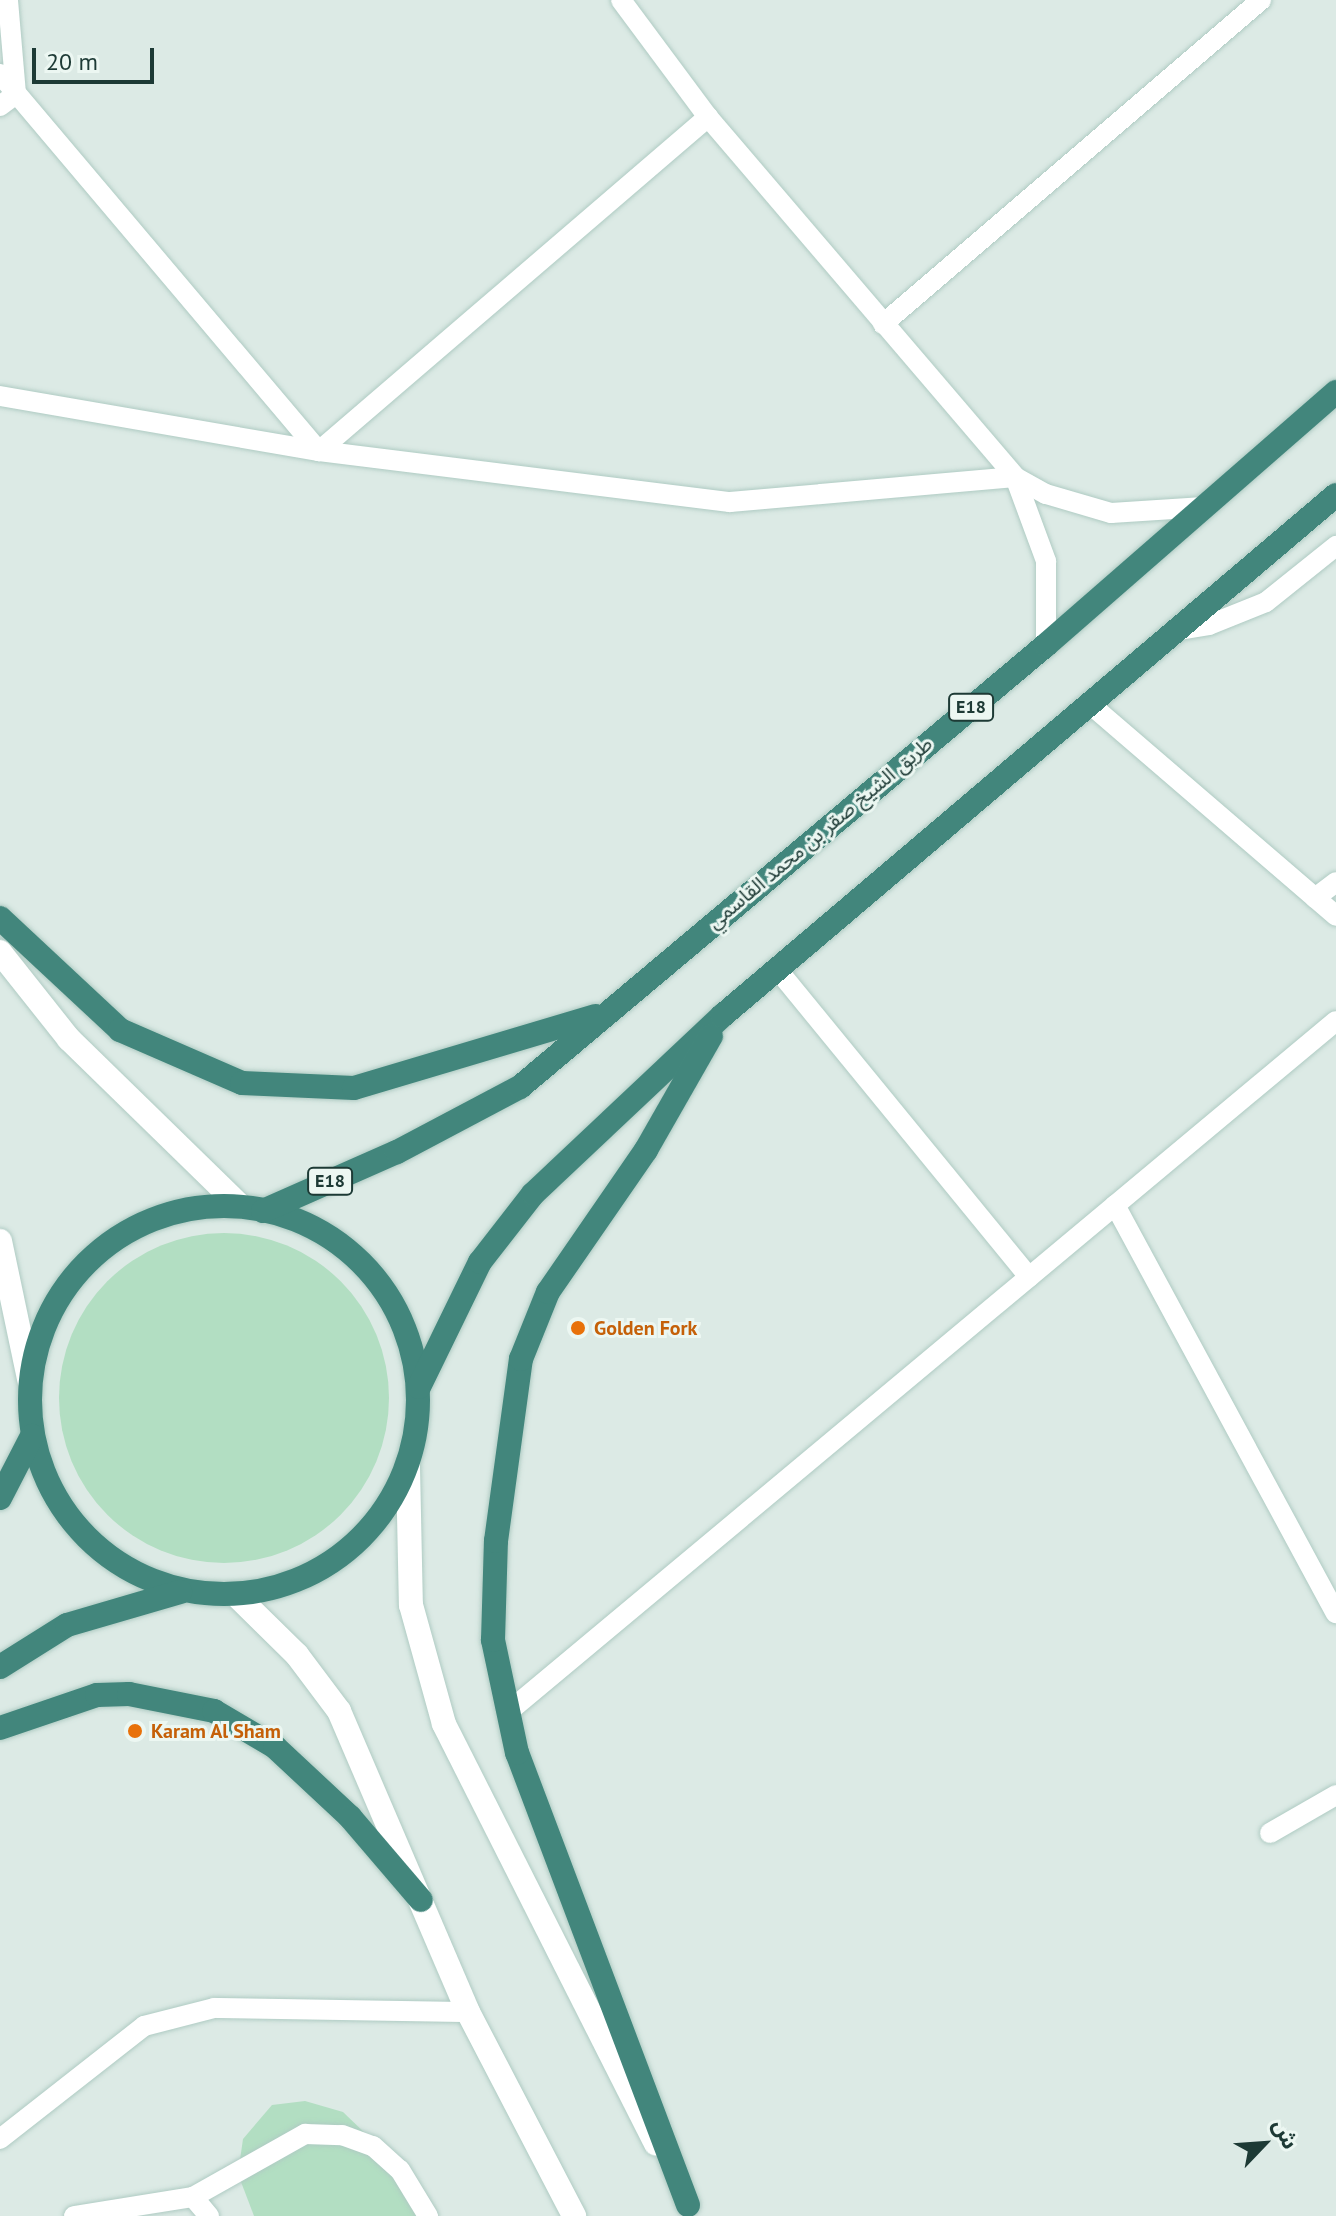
<!DOCTYPE html>
<meta charset="utf-8">
<style>
body{margin:0}
#map{position:relative;width:1336px;height:2216px;overflow:hidden;background:#dceae5;font-family:"PT Sans","Noto Sans Arabic",sans-serif}
div>[style]{position:absolute}
[style*='--x']{left:calc(var(--x)*1px);top:calc(var(--y)*1px);width:calc(var(--w)*1px);rotate:calc(var(--a)*1deg)}
.green>*{inset:0;background:#b2dec2}
.round{border-radius:50%}
.roads{filter:drop-shadow(0 0 2px #afcbc3) drop-shadow(0 0 2px #afcbc3)}
.service>*{height:20px;margin:-10px;padding:0 10px;transform-origin:10px;border-radius:10px;background:#fff}
.secondary>*{height:24px;margin:-12px;padding:0 12px;transform-origin:12px;border-radius:12px;background:#fff}
.trunk>*{height:24px;margin:-12px;padding:0 12px;transform-origin:12px;border-radius:12px;background:#42867c}
.trunk>.ring{margin:-12px;padding:0;box-sizing:content-box;background:none;border:24px solid #42867c;border-radius:50%}
.dots>*{width:22px;height:22px;translate:-50% -50%;box-sizing:border-box;border:4px solid #ecf7f2;border-radius:50%}
span{translate:-50% -50%;white-space:nowrap;text-align:center;line-height:1.15;-webkit-text-stroke:6px #ecf7f2;paint-order:stroke}
.shield-label span{padding:2px 6px;background:#ecf7f2;border:2px solid;border-radius:6px;-webkit-text-stroke-width:0}
.shield-label{font-size:18px;color:#1d3a35;font-weight:700}
.street-label{font-size:20px;color:#1d3a35}
.food-label{font-size:20px;color:#c56008;font-weight:700}
.left{translate:0 -50%;text-align:left}
.north{position:absolute;left:1224px;top:2104px;width:80px;height:80px;-webkit-text-stroke:6px #ecf7f2;paint-order:stroke;rotate:65deg;font-size:22px;font-weight:700;line-height:32px;text-align:center;color:#1d3a35}
.north::after{content:'';display:block;margin:auto;width:28px;height:36px;background:#1d3a35;clip-path:polygon(50% 0,100% 100%,50% 72%,0 100%)}
.scale{position:absolute;left:32px;top:48px;width:122px;height:36px;box-sizing:border-box;border:4px solid #1d3a35;border-top:0;padding-left:10px;font-size:24px;line-height:28px;white-space:nowrap;color:#1d3a35;-webkit-text-stroke:6px #ecf7f2;paint-order:stroke}
</style>
<div id="map">
<div class="green">
<div class="round" style="left:59px;top:1233px;width:330px;height:330px"></div>
<div style="clip-path:polygon(305px 2101px,343px 2112px,371px 2139px,422px 2216px,254px 2216px,238px 2174px,243px 2139px,272px 2105px)"></div>
</div>
<div class="roads">
<div class="service">
<div style="--x:621;--y:0;--w:146;--a:53.4"></div>
<div style="--x:708;--y:117;--w:473;--a:49.5"></div>
<div style="--x:1015;--y:477;--w:90;--a:69.7"></div>
<div style="--x:1046;--y:561;--w:84;--a:90"></div>
<div style="--x:0;--y:74;--w:494;--a:49.8"></div>
<div style="--x:319;--y:451;--w:513;--a:-40.65"></div>
<div style="--x:0;--y:106;--w:20;--a:-37"></div>
<div style="--x:16;--y:94;--w:94;--a:-94.9"></div>
<div style="--x:883;--y:324;--w:498;--a:-40.6"></div>
<div style="--x:0;--y:396;--w:324;--a:9.8"></div>
<div style="--x:319;--y:451;--w:414;--a:7.1"></div>
<div style="--x:730;--y:502;--w:286;--a:-5"></div>
<div style="--x:1015;--y:477;--w:35;--a:29"></div>
<div style="--x:1046;--y:494;--w:68;--a:16.3"></div>
<div style="--x:1111;--y:513;--w:93;--a:-3.7"></div>
<div style="--x:1178;--y:630;--w:31;--a:-9"></div>
<div style="--x:1209;--y:625;--w:61;--a:-22"></div>
<div style="--x:1266;--y:602;--w:90;--a:-38.7"></div>
<div style="--x:1091;--y:705;--w:323;--a:40.7"></div>
<div style="--x:1315;--y:898;--w:26;--a:-37"></div>
<div style="--x:777;--y:969;--w:398;--a:50.7"></div>
<div style="--x:1115;--y:1205;--w:464;--a:61.6"></div>
<div style="--x:508;--y:1712;--w:1078;--a:-39.85"></div>
<div style="--x:1270;--y:1833;--w:76;--a:-29.9"></div>
<div style="--x:0;--y:2139;--w:183;--a:-38.1"></div>
<div style="--x:144;--y:2026;--w:72;--a:-14.4"></div>
<div style="--x:214;--y:2008;--w:254;--a:0.9"></div>
<div style="--x:193;--y:2197;--w:25;--a:50"></div>
<div style="--x:74;--y:2216;--w:121;--a:-9.1"></div>
<div style="--x:193;--y:2197;--w:129;--a:-29.4"></div>
<div style="--x:305;--y:2134;--w:37;--a:2"></div>
<div style="--x:342;--y:2135;--w:33;--a:20"></div>
<div style="--x:373;--y:2146;--w:36;--a:42"></div>
<div style="--x:400;--y:2170;--w:54;--a:58.7"></div>
</div>
<div class="secondary">
<div style="--x:0;--y:952;--w:111;--a:51.6"></div>
<div style="--x:69;--y:1039;--w:236;--a:44.3"></div>
<div style="--x:0;--y:1241;--w:141;--a:78.1"></div>
<div style="--x:408;--y:1467;--w:138;--a:88.8"></div>
<div style="--x:411;--y:1605;--w:123;--a:74.5"></div>
<div style="--x:444;--y:1724;--w:470;--a:63.2"></div>
<div style="--x:237;--y:1596;--w:84;--a:44.5"></div>
<div style="--x:297;--y:1655;--w:70;--a:53.1"></div>
<div style="--x:339;--y:1711;--w:327;--a:66.8"></div>
<div style="--x:468;--y:2012;--w:230;--a:62.5"></div>
</div>
<div class="trunk">
<div style="--x:0;--y:918;--w:164;--a:43"></div>
<div style="--x:120;--y:1030;--w:133;--a:23.5"></div>
<div style="--x:242;--y:1083;--w:112;--a:2.6"></div>
<div style="--x:354;--y:1088;--w:252;--a:-16.6"></div>
<div class="ring" style="left:30px;top:1206px;width:364px;height:364px"></div>
<div style="--x:263;--y:1211;--w:146;--a:-23.8"></div>
<div style="--x:397;--y:1152;--w:139;--a:-27.9"></div>
<div style="--x:520;--y:1087;--w:687;--a:-40.04"></div>
<div style="--x:1046;--y:645;--w:385;--a:-41.1"></div>
<div style="--x:419;--y:1387;--w:139;--a:-64"></div>
<div style="--x:480;--y:1262;--w:86;--a:-52.1"></div>
<div style="--x:533;--y:1194;--w:260;--a:-43.3"></div>
<div style="--x:722;--y:1016;--w:805;--a:-40.32"></div>
<div style="--x:0;--y:1498;--w:70;--a:-62.7"></div>
<div style="--x:0;--y:1667;--w:79;--a:-32.1"></div>
<div style="--x:67;--y:1625;--w:118;--a:-16.3"></div>
<div style="--x:0;--y:1728;--w:102;--a:-18.8"></div>
<div style="--x:97;--y:1695;--w:32;--a:-2"></div>
<div style="--x:129;--y:1694;--w:87;--a:11.3"></div>
<div style="--x:214;--y:1711;--w:71;--a:30.5"></div>
<div style="--x:275;--y:1747;--w:103;--a:43"></div>
<div style="--x:350;--y:1817;--w:109;--a:49.5"></div>
<div style="--x:688;--y:2205;--w:483;--a:-110.7"></div>
<div style="--x:517;--y:1753;--w:116;--a:-102"></div>
<div style="--x:493;--y:1640;--w:99;--a:-88.3"></div>
<div style="--x:496;--y:1541;--w:184;--a:-82.2"></div>
<div style="--x:521;--y:1359;--w:72;--a:-68.1"></div>
<div style="--x:548;--y:1292;--w:173;--a:-55.4"></div>
<div style="--x:646;--y:1150;--w:131;--a:-60.3"></div>
</div>
</div>
<div class="dots">
<div style="left:578px;top:1328px;background:#e8710a"></div>
<div style="left:135px;top:1731px;background:#e8710a"></div>
</div>
<div class="shield-label">
<span style="left:971px;top:707px">E18</span>
<span style="left:330px;top:1181px">E18</span>
</div>
<div class="street-label">
<span style="left:820px;top:833px;rotate:-40deg">طريق الشيخ صقر بن محمد القاسمي</span>
</div>
<div class="food-label">
<span class="left" style="left:594px;top:1328px">Golden Fork</span>
<span class="left" style="left:151px;top:1731px">Karam Al Sham</span>
</div>
<div class="north">ش</div>
<div class="scale">20 m</div>
</div>
